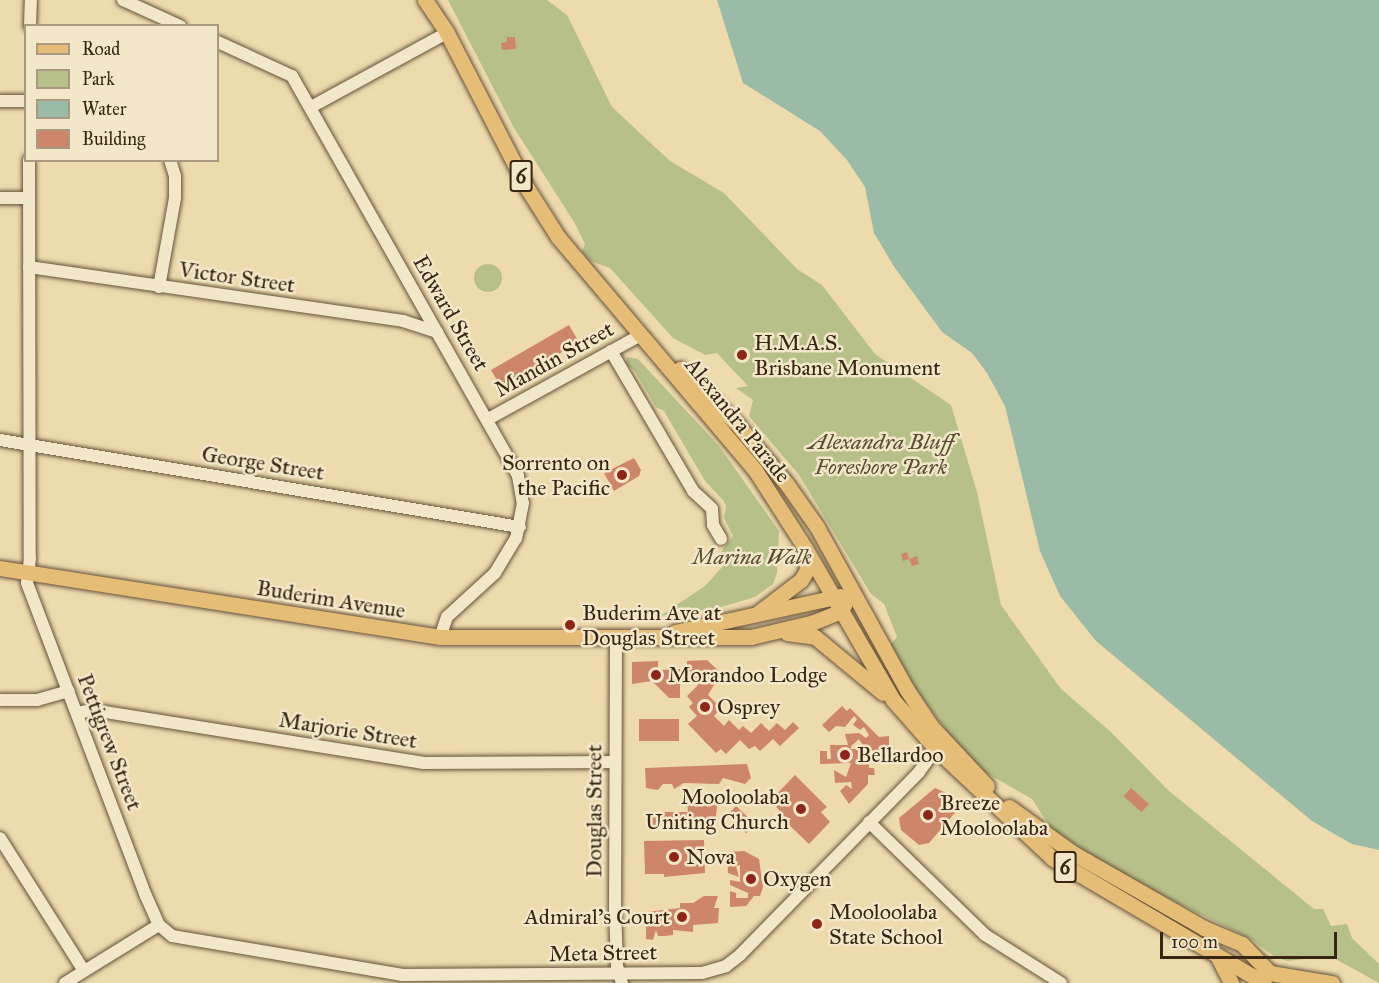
<!DOCTYPE html>
<style>
body{margin:0}
#map{position:relative;width:1379px;height:983px;overflow:hidden;background:#eddaad;font-family:"IM FELL Great Primer",serif}
div>[style]{position:absolute}
[style*='--x']{left:calc(var(--x)*1px);top:calc(var(--y)*1px);width:calc(var(--w)*1px);rotate:calc(var(--a)*1deg)}
.green>*{inset:0;background:#b8c08a}
.round{border-radius:50%}
.water>*{inset:0;background:#9abba5}
.building>*{inset:0;background:#ce866a;transform-origin:0 0}
.roads{filter:drop-shadow(0 0 2px #66523a) drop-shadow(0 0 2px #66523a)}
.minor>*{height:12px;margin:-6px;padding:0 6px;transform-origin:6px;border-radius:6px;background:#f3e7ca}
.major>*{height:15px;margin:-7.5px;padding:0 7.5px;transform-origin:7.5px;border-radius:7.5px;background:#e6bd76}
.dots>*{width:16px;height:16px;translate:-50% -50%;box-sizing:border-box;border:3px solid #f3e7ca;border-radius:50%}
span{translate:-50% -50%;white-space:nowrap;text-align:center;line-height:1.15;-webkit-text-stroke:5px #f3e7ca;paint-order:stroke}
.shield-label span{padding:2px 4px;background:#f3e7ca;border:2px solid;border-radius:4px;-webkit-text-stroke-width:0}
.shield-label{font-size:21px;color:#392514;font-weight:700}
.street-label{font-size:22px;color:#392514}
.poi-label{font-size:22px;color:#392514}
.left{translate:0 -50%;text-align:left}
.right{translate:-100% -50%;text-align:right}
.park-label{font-size:22px;color:#594c32;font-style:italic}
.legend{position:absolute;left:24px;top:24px;width:195px;height:138px;box-sizing:border-box;background:#f3e7ca;border:2px solid #a99981;margin:0;padding:8px 10px;list-style:none;font-size:18px;color:#392514}
.legend li{display:flex;align-items:center;gap:12px;height:30px}
.legend b{width:30px;border:2px solid #a99981}
.scale{position:absolute;left:1160px;top:932px;width:177px;height:27px;box-sizing:border-box;border:3px solid #392514;border-top:0;padding-left:8px;font-size:18px;line-height:21px;white-space:nowrap;color:#392514;-webkit-text-stroke:4px #f3e7ca;paint-order:stroke}
</style>
<div id="map">
<div class="green">
<div style="clip-path:polygon(448px 0,547px 0,567px 15px,612px 107px,670px 161px,724px 193px,797px 269px,822px 285px,875px 354px,951px 405px,977px 492px,1001px 605px,1061px 689px,1111px 732px,1169px 791px,1314px 909px,1323px 909px,1331px 926px,1347px 924px,1352px 938px,1379px 964px,1379px 983px,1330px 956px,1287px 961px,1275px 957px,1251px 939px,1155px 892px,1056px 836px,1032px 799px,983px 771px,951px 737px,917px 691px,890px 645px,897px 637px,884px 604px,871px 594px,799px 475px,749px 416px,753px 400px,736px 388px,748px 386px,717px 353px,705px 355px,673px 338px,610px 268px,590px 261px,582px 251px,585px 244px,574px 222px,514px 128px)"></div>
<div class="round" style="left:474px;top:264px;width:28px;height:28px"></div>
<div style="clip-path:polygon(627px 357px,638px 359px,719px 446px,779px 531px,777px 573px,773px 584px,755px 597px,718px 608px,660px 616px,705px 586px,724px 565px,717px 557px,733px 536px,724px 518px,726px 506px,723px 500px,705px 481px,664px 411px,656px 407px,634px 370px,626px 364px)"></div>
</div>
<div class="water">
<div style="clip-path:polygon(717px 0,1379px 0,1379px 850px,1352px 844px,1312px 821px,1096px 641px,1060px 596px,1040px 551px,1005px 406px,987px 373px,972px 353px,942px 332px,895px 268px,874px 233px,865px 187px,847px 160px,820px 131px,743px 83px)"></div>
</div>
<div class="building">
<div style="clip-path:polygon(507px 37px,515px 37px,516px 49px,502px 50px,501px 43px,507px 42px)"></div>
<div style="left:569px;top:325px;width:20px;height:90px;rotate:60deg"></div>
<div style="clip-path:polygon(634px 458px,641px 470px,639px 476px,614px 491px,604px 473px)"></div>
<div style="clip-path:polygon(907px 552px,909px 559px,917px 556px,919px 564px,912px 566px,909px 559px,903px 561px,901px 554px)"></div>
<div style="clip-path:polygon(707px 660px,721px 673px,708px 695px,721px 708px,714px 716px,724px 726px,729px 720px,739px 730px,743px 726px,751px 733px,761px 723px,769px 731px,777px 723px,785px 730px,793px 722px,799px 728px,780px 746px,773px 739px,760px 751px,755px 746px,749px 749px,740px 740px,726px 754px,721px 749px,716px 753px,688px 724px,697px 716px,689px 707px,693px 703px,687px 696px,698px 685px,687px 673px,687px 661px)"></div>
<div style="clip-path:polygon(658px 661px,658px 670px,680px 669px,680px 698px,669px 698px,652px 681px,632px 684px,632px 662px)"></div>
<div style="clip-path:polygon(842px 706px,847px 711px,850px 708px,879px 737px,889px 736px,889px 747px,883px 745px,883px 750px,866px 751px,859px 739px,851px 746px,851px 749px,859px 749px,859px 762px,869px 762px,869px 768px,874px 768px,875px 775px,868px 775px,868px 784px,849px 804px,840px 791px,846px 785px,852px 789px,851px 782px,835px 783px,834px 770px,846px 777px,851px 763px,820px 764px,820px 751px,827px 751px,827px 759px,831px 759px,830px 745px,848px 745px,845px 734px,859px 733px,866px 738px,869px 735px,864px 727px,860px 730px,853px 725px,857px 719px,854px 716px,845px 727px,836px 726px,829px 732px,822px 725px)"></div>
<div style="left:639px;top:719px;width:40px;height:22px"></div>
<div style="clip-path:polygon(747px 764px,751px 778px,745px 784px,723px 778px,719px 784px,684px 783px,674px 789px,672px 784px,663px 784px,658px 790px,646px 788px,645px 768px)"></div>
<div style="clip-path:polygon(795px 775px,827px 807px,821px 812px,830px 822px,809px 844px,787px 823px,791px 818px,785px 818px,771px 800px)"></div>
<div style="clip-path:polygon(935px 788px,953px 796px,959px 808px,929px 843px,919px 845px,901px 830px,899px 818px)"></div>
<div style="left:1131px;top:788px;width:24px;height:11px;rotate:42deg"></div>
<div style="clip-path:polygon(718px 801px,715px 822px,709px 828px,704px 822px,678px 823px,673px 819px,669px 819px,669px 826px,652px 826px,652px 812px,688px 812px,687px 802px)"></div>
<div style="left:736px;top:806px;width:26px;height:13px;rotate:43deg"></div>
<div style="clip-path:polygon(704px 840px,705px 873px,664px 877px,664px 874px,645px 874px,644px 841px)"></div>
<div style="clip-path:polygon(744px 851px,759px 859px,763px 887px,760px 896px,754px 896px,746px 906px,730px 907px,730px 891px,736px 893px,736px 898px,748px 898px,748px 893px,730px 885px,730px 880px,740px 882px,740px 865px,736px 866px,739px 877px,728px 873px,727px 852px)"></div>
<div style="clip-path:polygon(704px 896px,718px 896px,714px 908px,719px 908px,718px 923px,693px 925px,693px 932px,673px 930px,673px 935px,665px 936px,658px 936px,656px 930px,653px 940px,646px 939px,646px 912px,680px 908px,680px 903px,693px 903px)"></div>
</div>
<div class="roads">
<div class="minor">
<div style="--x:123;--y:0;--w:63;--a:24.5"></div>
<div style="--x:30;--y:26;--w:26;--a:-88"></div>
<div style="--x:218;--y:42;--w:81;--a:24.7"></div>
<div style="--x:292;--y:76;--w:459;--a:60.5"></div>
<div style="--x:518;--y:476;--w:27;--a:80"></div>
<div style="--x:523;--y:503;--w:36;--a:101"></div>
<div style="--x:516;--y:538;--w:41;--a:121"></div>
<div style="--x:495;--y:573;--w:65;--a:137.5"></div>
<div style="--x:447;--y:617;--w:21;--a:109"></div>
<div style="--x:0;--y:101;--w:26;--a:0"></div>
<div style="--x:311;--y:107;--w:155;--a:-28.6"></div>
<div style="--x:29;--y:160;--w:398;--a:89.9"></div>
<div style="--x:30;--y:558;--w:25;--a:97"></div>
<div style="--x:27;--y:583;--w:335;--a:69.2"></div>
<div style="--x:146;--y:896;--w:32;--a:66"></div>
<div style="--x:159;--y:925;--w:17;--a:40"></div>
<div style="--x:172;--y:936;--w:234;--a:9.6"></div>
<div style="--x:403;--y:975;--w:299;--a:-0.4"></div>
<div style="--x:702;--y:973;--w:25;--a:-16"></div>
<div style="--x:726;--y:966;--w:18;--a:-38"></div>
<div style="--x:740;--y:955;--w:256;--a:-45.6"></div>
<div style="--x:919;--y:772;--w:29;--a:-54"></div>
<div style="--x:936;--y:749;--w:8;--a:-83"></div>
<div style="--x:0;--y:198;--w:29;--a:0"></div>
<div style="--x:29;--y:267;--w:378;--a:8.2"></div>
<div style="--x:403;--y:321;--w:36;--a:18"></div>
<div style="--x:159;--y:287;--w:90;--a:-79.8"></div>
<div style="--x:175;--y:198;--w:22;--a:-90"></div>
<div style="--x:175;--y:176;--w:17;--a:-107"></div>
<div style="--x:611;--y:351;--w:162;--a:59.6"></div>
<div style="--x:693;--y:491;--w:26;--a:43"></div>
<div style="--x:712;--y:509;--w:16;--a:86"></div>
<div style="--x:713;--y:525;--w:16;--a:60"></div>
<div style="--x:488;--y:419;--w:175;--a:-28.8"></div>
<div style="--x:0;--y:440;--w:527;--a:9.5"></div>
<div style="--x:616;--y:637;--w:270;--a:90.2"></div>
<div style="--x:615;--y:907;--w:59;--a:88.1"></div>
<div style="--x:617;--y:966;--w:18;--a:74"></div>
<div style="--x:0;--y:700;--w:37;--a:0"></div>
<div style="--x:37;--y:700;--w:33;--a:-16"></div>
<div style="--x:77;--y:713;--w:16;--a:-11"></div>
<div style="--x:93;--y:710;--w:334;--a:9.1"></div>
<div style="--x:423;--y:763;--w:191;--a:-0.3"></div>
<div style="--x:869;--y:822;--w:162;--a:44.2"></div>
<div style="--x:985;--y:935;--w:90;--a:32.3"></div>
<div style="--x:0;--y:838;--w:157;--a:57.7"></div>
<div style="--x:65;--y:983;--w:110;--a:-31.7"></div>
</div>
<div class="major">
<div style="--x:425;--y:0;--w:40;--a:56"></div>
<div style="--x:447;--y:33;--w:174;--a:62.7"></div>
<div style="--x:527;--y:188;--w:58;--a:57.7"></div>
<div style="--x:558;--y:237;--w:305;--a:49.8"></div>
<div style="--x:755;--y:470;--w:93;--a:57.3"></div>
<div style="--x:805;--y:548;--w:176;--a:59.9"></div>
<div style="--x:893;--y:700;--w:65;--a:48.7"></div>
<div style="--x:936;--y:749;--w:159;--a:43.2"></div>
<div style="--x:1052;--y:858;--w:246;--a:30.5"></div>
<div style="--x:680;--y:369;--w:78;--a:44"></div>
<div style="--x:736;--y:423;--w:78;--a:50.2"></div>
<div style="--x:786;--y:483;--w:54;--a:54.8"></div>
<div style="--x:817;--y:527;--w:186;--a:61.1"></div>
<div style="--x:907;--y:690;--w:43;--a:56.3"></div>
<div style="--x:931;--y:726;--w:82;--a:47"></div>
<div style="--x:0;--y:568;--w:445;--a:8.9"></div>
<div style="--x:440;--y:637;--w:311;--a:0"></div>
<div style="--x:751;--y:637;--w:65;--a:-13.4"></div>
<div style="--x:814;--y:622;--w:27;--a:-22"></div>
<div style="--x:839;--y:612;--w:9;--a:-54"></div>
<div style="--x:758;--y:613;--w:54;--a:-37.5"></div>
<div style="--x:801;--y:580;--w:12;--a:-59"></div>
<div style="--x:807;--y:570;--w:18;--a:-96"></div>
<div style="--x:675;--y:632;--w:169;--a:-12.3"></div>
<div style="--x:787;--y:633;--w:28;--a:8"></div>
<div style="--x:815;--y:637;--w:88;--a:39.5"></div>
<div style="--x:1009;--y:807;--w:79;--a:35.7"></div>
<div style="--x:1073;--y:853;--w:151;--a:29.8"></div>
<div style="--x:1204;--y:928;--w:41;--a:22.8"></div>
<div style="--x:1242;--y:944;--w:40;--a:46"></div>
<div style="--x:1270;--y:973;--w:63;--a:9.2"></div>
<div style="--x:1218;--y:957;--w:29;--a:63"></div>
</div>
</div>
<div class="dots">
<div style="left:742px;top:355px;background:#8f2418"></div>
<div style="left:622px;top:475px;background:#8f2418"></div>
<div style="left:570px;top:625px;background:#8f2418"></div>
<div style="left:656px;top:675px;background:#8f2418"></div>
<div style="left:705px;top:707px;background:#8f2418"></div>
<div style="left:845px;top:755px;background:#8f2418"></div>
<div style="left:801px;top:809px;background:#8f2418"></div>
<div style="left:928px;top:815px;background:#8f2418"></div>
<div style="left:674px;top:857px;background:#8f2418"></div>
<div style="left:751px;top:879px;background:#8f2418"></div>
<div style="left:682px;top:917px;background:#8f2418"></div>
<div style="left:817px;top:924px;background:#8f2418"></div>
</div>
<div class="shield-label">
<span style="left:521px;top:176px">6</span>
<span style="left:1065px;top:867px">6</span>
</div>
<div class="street-label">
<span style="left:237px;top:277px;rotate:8deg">Victor Street</span>
<span style="left:451px;top:313px;rotate:60deg">Edward Street</span>
<span style="left:554px;top:359px;rotate:-29deg">Mandin Street</span>
<span style="left:738px;top:420px;rotate:51deg">Alexandra Parade</span>
<span style="left:263px;top:463px;rotate:9deg">George Street</span>
<span style="left:331px;top:599px;rotate:9deg">Buderim Avenue</span>
<span style="left:348px;top:730px;rotate:9deg">Marjorie Street</span>
<span style="left:110px;top:742px;rotate:69deg">Pettigrew Street</span>
<span style="left:594px;top:811px;rotate:-90deg">Douglas Street</span>
<span style="left:603px;top:953px;rotate:-1deg">Meta Street</span>
</div>
<div class="poi-label">
<span class="left" style="left:754px;top:355px">H.M.A.S.<br>Brisbane Monument</span>
<span class="right" style="left:610px;top:475px">Sorrento on<br>the Pacific</span>
<span class="left" style="left:582px;top:625px">Buderim Ave at<br>Douglas Street</span>
<span class="left" style="left:668px;top:675px">Morandoo Lodge</span>
<span class="left" style="left:717px;top:707px">Osprey</span>
<span class="left" style="left:857px;top:755px">Bellardoo</span>
<span class="right" style="left:789px;top:809px">Mooloolaba<br>Uniting Church</span>
<span class="left" style="left:940px;top:815px">Breeze<br>Mooloolaba</span>
<span class="left" style="left:686px;top:857px">Nova</span>
<span class="left" style="left:763px;top:879px">Oxygen</span>
<span class="left" style="left:829px;top:924px">Mooloolaba<br>State School</span>
<span class="right" style="left:670px;top:917px">Admiral's Court</span>
</div>
<div class="park-label">
<span style="left:881px;top:454px">Alexandra Bluff<br>Foreshore Park</span>
<span style="left:752px;top:557px">Marina Walk</span>
</div>
<ul class="legend">
<li><b style="height:8px;background:#e6bd76"></b>Road</li>
<li><b style="height:16px;background:#b8c08a"></b>Park</li>
<li><b style="height:16px;background:#9abba5"></b>Water</li>
<li><b style="height:16px;background:#ce866a"></b>Building</li>
</ul>
<div class="scale">100 m</div>
</div>
